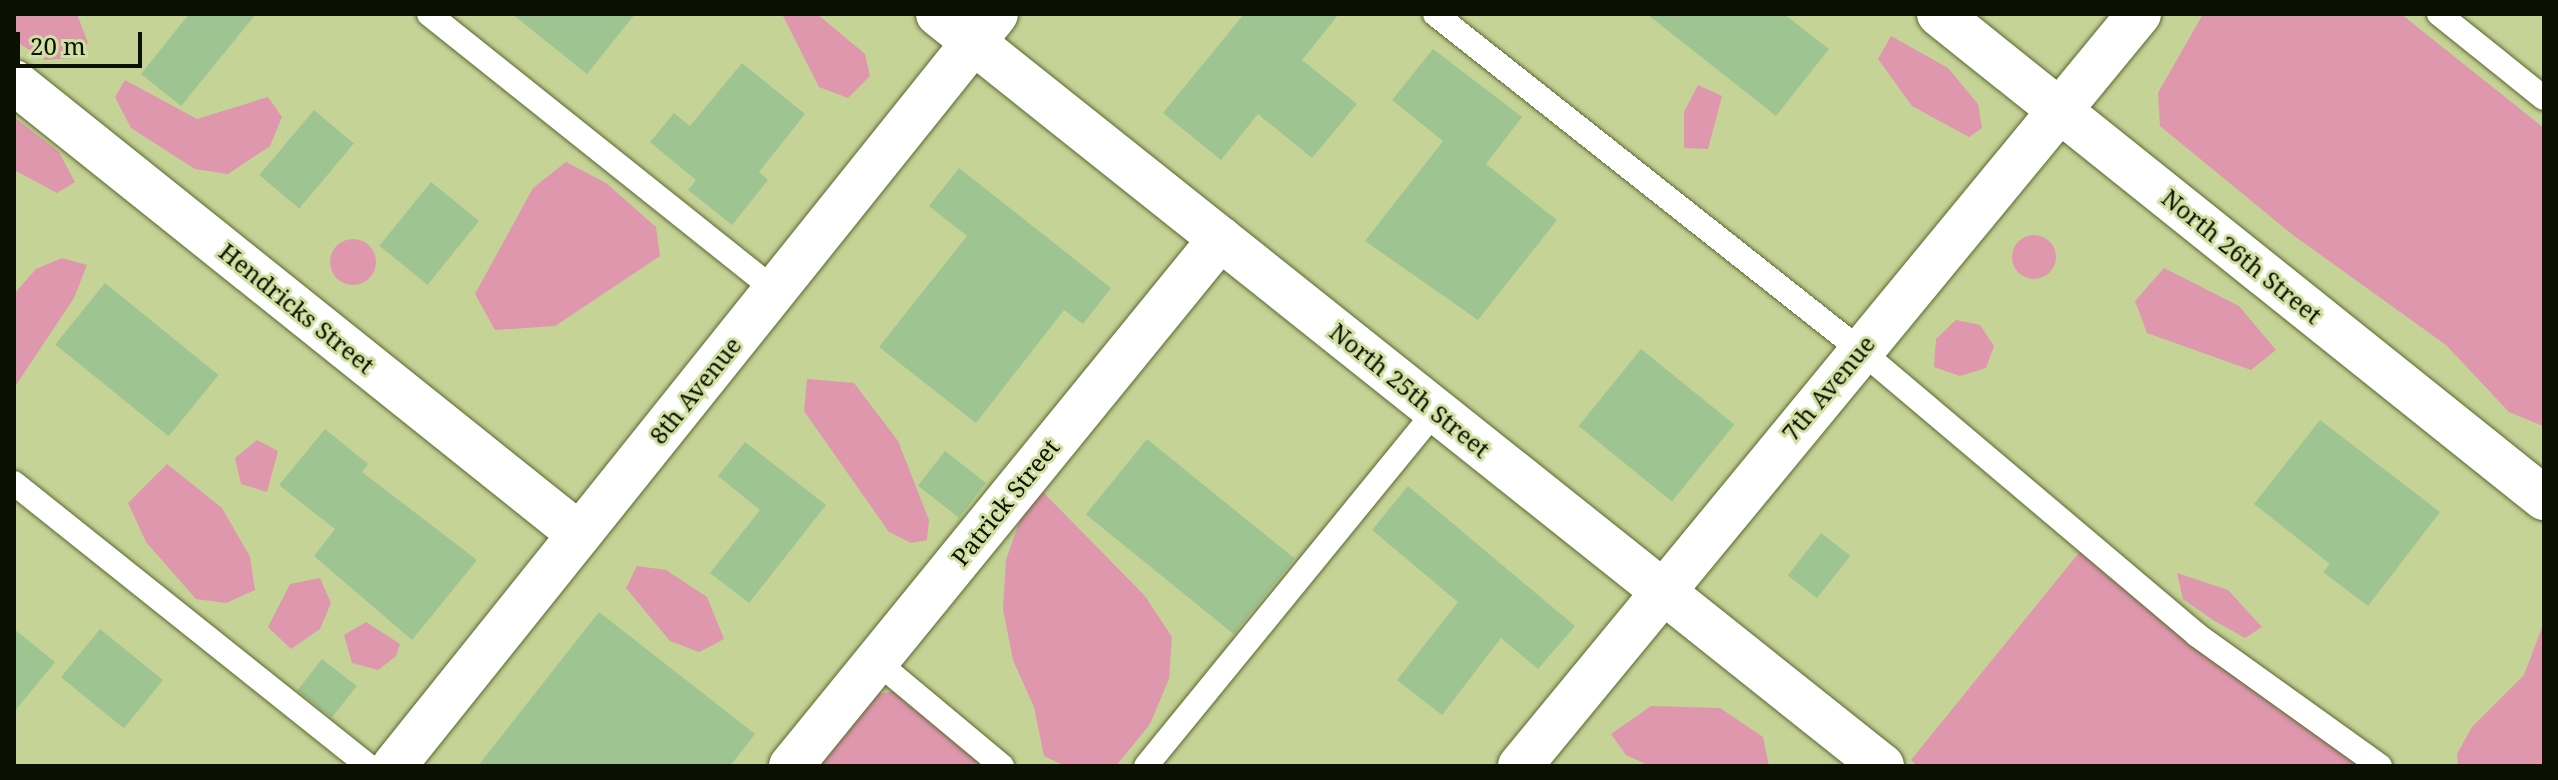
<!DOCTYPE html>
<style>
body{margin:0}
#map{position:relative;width:2558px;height:780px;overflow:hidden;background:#c5d397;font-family:"Noto Serif",serif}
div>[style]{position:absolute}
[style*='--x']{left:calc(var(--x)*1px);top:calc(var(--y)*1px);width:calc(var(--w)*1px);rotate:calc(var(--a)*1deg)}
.green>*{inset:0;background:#de97ad}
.round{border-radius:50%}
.building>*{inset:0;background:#9ec492;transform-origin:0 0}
.roads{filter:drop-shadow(0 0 2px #5c672f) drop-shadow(0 0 2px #5c672f)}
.lane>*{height:24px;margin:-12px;padding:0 12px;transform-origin:12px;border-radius:12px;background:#fff}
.street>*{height:44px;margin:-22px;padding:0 22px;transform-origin:22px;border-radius:22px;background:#fff}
.secondary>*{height:44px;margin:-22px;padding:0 22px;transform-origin:22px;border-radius:22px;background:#fff}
span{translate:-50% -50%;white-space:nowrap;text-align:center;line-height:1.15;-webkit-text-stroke:6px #d2e0a3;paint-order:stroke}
.street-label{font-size:24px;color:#0c1000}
.frame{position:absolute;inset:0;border:16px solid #0c1000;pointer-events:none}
.scale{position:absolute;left:16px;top:32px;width:126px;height:36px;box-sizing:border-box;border:4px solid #0c1000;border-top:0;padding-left:10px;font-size:24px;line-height:28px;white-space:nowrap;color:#0c1000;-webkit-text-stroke:6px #d2e0a3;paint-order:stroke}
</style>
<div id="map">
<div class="green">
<div style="clip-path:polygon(14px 14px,77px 14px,88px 43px,73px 58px,45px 60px,14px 40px)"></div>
<div style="clip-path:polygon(782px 14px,817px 14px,865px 54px,870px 76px,848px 98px,819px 87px)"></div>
<div style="clip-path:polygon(2203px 14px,2401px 14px,2544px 128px,2543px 426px,2509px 412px,2446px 345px,2293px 235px,2160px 126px,2158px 93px)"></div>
<div style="clip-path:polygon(1891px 36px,1948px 68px,1978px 104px,1982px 128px,1969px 137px,1912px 106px,1878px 59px)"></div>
<div style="clip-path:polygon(125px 80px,197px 119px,268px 97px,282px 117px,270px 146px,228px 174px,195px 169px,131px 128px,115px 97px)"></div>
<div style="clip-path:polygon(1698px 85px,1722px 96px,1708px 149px,1684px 148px,1684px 112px)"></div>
<div style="clip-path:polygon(14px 117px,59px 152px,75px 182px,57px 193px,14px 170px)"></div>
<div style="clip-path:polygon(566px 162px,606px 183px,656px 227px,660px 256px,555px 326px,495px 330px,475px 294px,533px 188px)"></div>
<div class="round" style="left:2012px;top:235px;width:44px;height:44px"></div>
<div class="round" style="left:330px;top:239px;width:46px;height:46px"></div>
<div style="clip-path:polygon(62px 258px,87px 265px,74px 298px,14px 388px,14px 294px,36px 269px)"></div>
<div style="clip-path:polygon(2164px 268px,2239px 306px,2276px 350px,2251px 370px,2147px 333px,2135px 301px)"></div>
<div style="clip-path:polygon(1956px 320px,1980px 325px,1994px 346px,1986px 368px,1960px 376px,1934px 367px,1936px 339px)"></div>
<div style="clip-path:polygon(807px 379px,854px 383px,898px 441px,929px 520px,927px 540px,911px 543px,889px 532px,804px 411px)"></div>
<div style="clip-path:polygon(257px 440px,278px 451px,267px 492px,241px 484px,235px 458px)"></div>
<div style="clip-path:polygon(167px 464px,222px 508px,250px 557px,255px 590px,226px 603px,196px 599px,146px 542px,128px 503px)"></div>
<div style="clip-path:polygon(1041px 490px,1145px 596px,1172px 637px,1169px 679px,1150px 724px,1116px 766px,1065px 766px,1044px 756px,1034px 707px,1013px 660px,1003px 609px,1006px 560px,1021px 517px)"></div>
<div style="clip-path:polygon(2082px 549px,2364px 766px,1918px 766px,1911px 760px)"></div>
<div style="clip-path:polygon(637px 566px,666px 570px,707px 597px,724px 639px,699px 652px,670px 641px,626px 588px)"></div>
<div style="clip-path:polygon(2177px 573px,2228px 590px,2262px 627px,2245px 638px,2213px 620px,2183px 599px)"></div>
<div style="clip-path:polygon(320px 578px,331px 603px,320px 629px,291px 649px,268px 627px,290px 584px)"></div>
<div style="clip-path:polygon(366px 622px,400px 644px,396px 656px,378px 670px,352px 663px,344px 635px)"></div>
<div style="clip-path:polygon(2544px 622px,2544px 766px,2458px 766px,2457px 754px,2472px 727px,2524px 675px)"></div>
<div style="clip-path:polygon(895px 691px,990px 766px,812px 766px,873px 695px)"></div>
<div style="clip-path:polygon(1651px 706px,1720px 708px,1763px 737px,1769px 766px,1650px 766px,1626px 755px,1611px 734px)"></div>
</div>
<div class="building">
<div style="clip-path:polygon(189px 14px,256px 14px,181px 106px,141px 74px)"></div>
<div style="clip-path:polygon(512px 14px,635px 14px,587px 74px)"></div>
<div style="clip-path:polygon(1244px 14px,1339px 14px,1302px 60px,1357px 104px,1312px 158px,1258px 114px,1221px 160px,1163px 113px)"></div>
<div style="clip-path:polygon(1647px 14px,1784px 14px,1829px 49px,1776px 116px)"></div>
<div style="clip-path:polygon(1433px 49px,1522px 117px,1486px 164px,1557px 220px,1478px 320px,1365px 241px,1443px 141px,1392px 100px)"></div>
<div style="clip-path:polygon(742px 63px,805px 114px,759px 172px,768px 180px,732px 225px,688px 190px,696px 180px,650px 142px,674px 113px,690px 126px)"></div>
<div style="left:314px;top:110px;width:52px;height:85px;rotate:40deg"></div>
<div style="clip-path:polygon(959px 168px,1111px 288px,1083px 324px,1064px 310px,976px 423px,879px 347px,967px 236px,929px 206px)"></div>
<div style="left:431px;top:182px;width:62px;height:82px;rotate:39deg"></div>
<div style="left:105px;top:283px;width:146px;height:79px;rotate:39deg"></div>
<div style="left:1641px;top:349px;width:120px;height:99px;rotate:39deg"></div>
<div style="clip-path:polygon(2320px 420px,2440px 512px,2368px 606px,2323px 572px,2330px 564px,2254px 504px)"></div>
<div style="clip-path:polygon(325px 429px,368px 464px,362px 472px,477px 560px,412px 640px,314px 556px,335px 529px,279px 485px)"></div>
<div style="left:1147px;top:439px;width:190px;height:97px;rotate:39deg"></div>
<div style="clip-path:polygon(745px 442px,826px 505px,749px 603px,710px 573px,760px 510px,718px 476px)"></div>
<div style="left:945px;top:451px;width:52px;height:44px;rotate:38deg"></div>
<div style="clip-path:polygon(1408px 486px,1575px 626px,1538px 669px,1501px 638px,1442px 715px,1397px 680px,1458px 602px,1372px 530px)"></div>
<div style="left:1821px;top:533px;width:37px;height:54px;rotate:38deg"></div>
<div style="clip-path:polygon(599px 612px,755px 734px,730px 766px,478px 766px)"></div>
<div style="clip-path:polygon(14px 629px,55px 662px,14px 712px)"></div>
<div style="left:100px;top:629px;width:81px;height:62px;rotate:39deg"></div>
<div style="left:322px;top:659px;width:44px;height:40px;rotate:38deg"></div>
</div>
<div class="roads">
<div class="lane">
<div style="--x:429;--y:14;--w:443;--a:38.6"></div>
<div style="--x:1435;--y:14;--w:542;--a:38.33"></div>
<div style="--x:1860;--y:350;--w:441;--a:40.2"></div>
<div style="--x:2197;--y:635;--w:225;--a:35.6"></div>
<div style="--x:2439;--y:14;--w:134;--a:38.7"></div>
<div style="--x:14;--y:483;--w:453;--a:38.6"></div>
<div style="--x:876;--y:661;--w:164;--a:39.8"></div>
<div style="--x:1146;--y:766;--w:459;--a:-50.8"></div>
</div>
<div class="street">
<div style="--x:1939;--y:14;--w:775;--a:38.66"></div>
<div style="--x:14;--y:82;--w:724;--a:38.66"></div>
<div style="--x:791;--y:766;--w:680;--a:-50.85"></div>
<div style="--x:1520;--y:766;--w:974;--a:-50.54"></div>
</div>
<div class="secondary">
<div style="--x:938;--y:14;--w:1207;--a:38.54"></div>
<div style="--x:394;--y:766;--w:963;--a:-51.32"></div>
</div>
</div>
<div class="street-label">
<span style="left:2242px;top:256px;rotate:39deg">North 26th Street</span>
<span style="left:297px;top:308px;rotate:39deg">Hendricks Street</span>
<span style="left:1828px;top:388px;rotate:-50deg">7th Avenue</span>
<span style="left:695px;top:390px;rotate:-51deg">8th Avenue</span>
<span style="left:1410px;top:390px;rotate:39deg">North 25th Street</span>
<span style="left:1005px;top:502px;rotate:-51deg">Patrick Street</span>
</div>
<div class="frame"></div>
<div class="scale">20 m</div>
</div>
